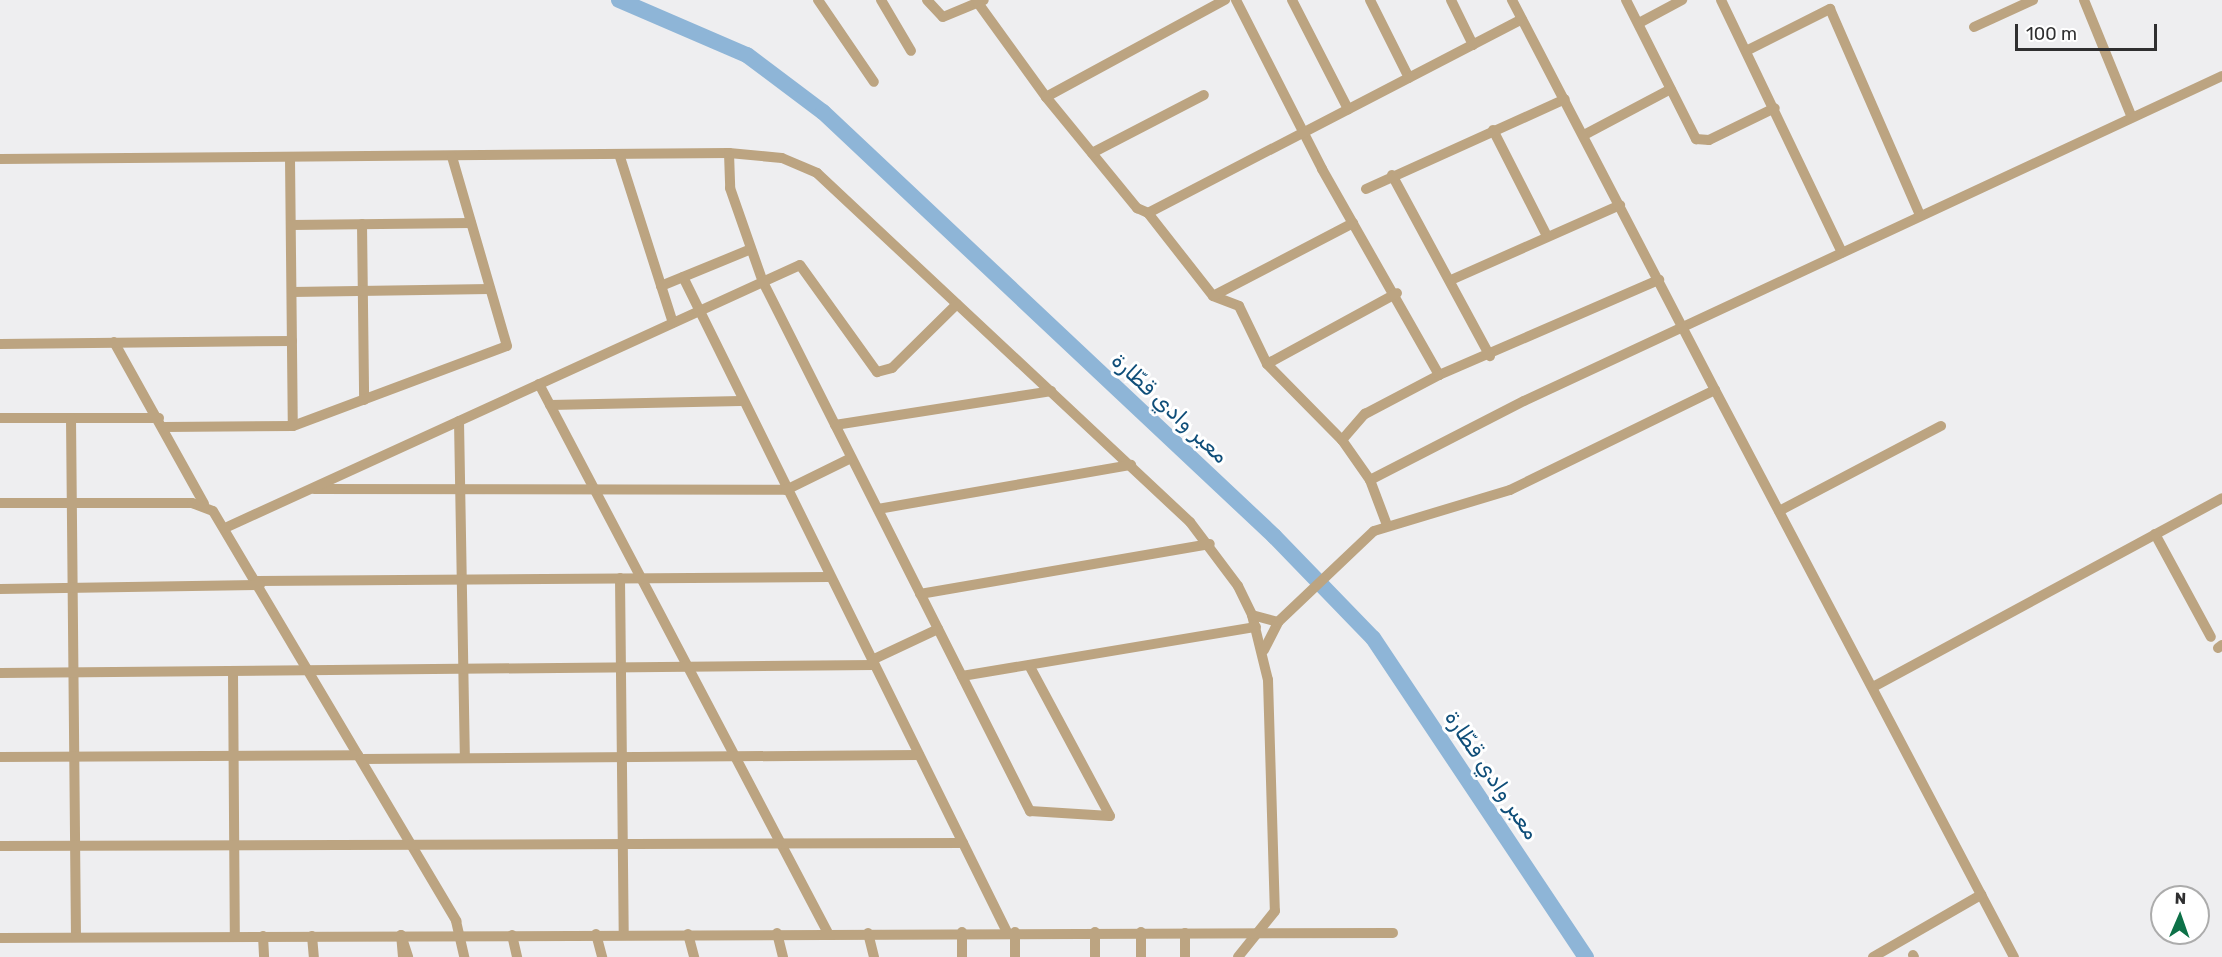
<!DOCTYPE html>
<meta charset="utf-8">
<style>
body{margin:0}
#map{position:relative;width:2222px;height:957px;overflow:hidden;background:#eeeef0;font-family:Rubik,Cairo,sans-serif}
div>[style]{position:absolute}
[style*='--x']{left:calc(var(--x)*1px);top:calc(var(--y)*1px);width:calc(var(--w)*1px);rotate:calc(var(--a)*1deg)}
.river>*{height:16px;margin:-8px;padding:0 8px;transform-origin:8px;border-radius:8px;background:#8eb5d7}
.minor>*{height:10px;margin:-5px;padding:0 5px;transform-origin:5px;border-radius:5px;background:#bca481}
span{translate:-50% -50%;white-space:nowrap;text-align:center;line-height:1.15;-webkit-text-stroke:6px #fff;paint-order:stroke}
.water-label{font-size:22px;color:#0f4e79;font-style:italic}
.north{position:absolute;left:2150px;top:885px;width:60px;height:60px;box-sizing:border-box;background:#fff;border:2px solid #acacac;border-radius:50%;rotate:2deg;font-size:16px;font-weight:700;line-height:24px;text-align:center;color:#2f2f30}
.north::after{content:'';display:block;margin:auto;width:21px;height:27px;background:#0d7148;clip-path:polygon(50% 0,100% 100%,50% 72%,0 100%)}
.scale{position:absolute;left:2015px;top:24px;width:142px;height:27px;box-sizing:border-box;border:3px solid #2f2f30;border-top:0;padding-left:8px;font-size:18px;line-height:21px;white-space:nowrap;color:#2f2f30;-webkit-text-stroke:4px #fff;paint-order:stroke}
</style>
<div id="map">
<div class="river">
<div style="--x:619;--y:0;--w:139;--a:23.3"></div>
<div style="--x:747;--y:55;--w:95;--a:36.9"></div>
<div style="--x:823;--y:112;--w:619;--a:43.23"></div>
<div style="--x:1274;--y:536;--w:142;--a:45.9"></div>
<div style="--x:1373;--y:638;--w:384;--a:56.3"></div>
</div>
<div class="minor">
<div style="--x:818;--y:0;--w:99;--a:55.7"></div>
<div style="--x:881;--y:0;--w:59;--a:59.5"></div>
<div style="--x:927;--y:0;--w:23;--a:47"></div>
<div style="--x:943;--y:17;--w:44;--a:-22.5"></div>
<div style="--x:1236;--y:0;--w:190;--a:63"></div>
<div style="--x:1322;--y:169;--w:237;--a:60.4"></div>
<div style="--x:1292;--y:0;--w:123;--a:62.8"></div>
<div style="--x:1370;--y:0;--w:87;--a:63.4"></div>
<div style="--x:1451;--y:0;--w:50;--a:63.9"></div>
<div style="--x:1626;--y:0;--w:156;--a:63.3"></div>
<div style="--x:1696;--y:139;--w:13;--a:4"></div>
<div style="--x:1709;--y:140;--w:73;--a:-25.9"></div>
<div style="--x:1721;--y:0;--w:280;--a:64.4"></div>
<div style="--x:2084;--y:0;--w:124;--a:67.8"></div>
<div style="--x:978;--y:3;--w:116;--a:54.1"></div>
<div style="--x:1046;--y:97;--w:144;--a:50.7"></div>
<div style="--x:1137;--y:208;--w:12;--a:24"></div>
<div style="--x:1148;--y:213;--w:421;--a:-27.4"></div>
<div style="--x:1639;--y:23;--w:49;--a:-28.1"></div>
<div style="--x:1974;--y:27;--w:65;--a:-24.6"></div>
<div style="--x:1748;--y:50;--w:92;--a:-26.6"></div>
<div style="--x:1830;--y:9;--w:225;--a:66.4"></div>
<div style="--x:1046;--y:97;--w:204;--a:-28.5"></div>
<div style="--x:1493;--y:130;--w:117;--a:63"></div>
<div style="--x:1584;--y:135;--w:98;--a:-27.9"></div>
<div style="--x:729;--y:153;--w:35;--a:88"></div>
<div style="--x:730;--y:188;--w:100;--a:70.7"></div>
<div style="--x:763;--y:282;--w:593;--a:63.22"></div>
<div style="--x:1030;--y:811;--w:80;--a:3.6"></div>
<div style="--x:1110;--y:816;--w:171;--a:-118.2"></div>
<div style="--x:1092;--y:153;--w:126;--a:-27.4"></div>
<div style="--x:620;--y:157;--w:174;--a:72.3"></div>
<div style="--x:290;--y:158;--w:268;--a:89.4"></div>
<div style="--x:0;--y:159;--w:729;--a:-0.47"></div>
<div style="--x:729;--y:153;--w:53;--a:5.4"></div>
<div style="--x:782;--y:158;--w:38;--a:23"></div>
<div style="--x:817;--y:173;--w:511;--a:43.1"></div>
<div style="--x:1190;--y:522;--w:80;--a:53.1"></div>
<div style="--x:1238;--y:586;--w:32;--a:64"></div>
<div style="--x:1252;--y:615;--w:67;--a:76.2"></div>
<div style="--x:1268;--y:680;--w:231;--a:88.3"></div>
<div style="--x:1275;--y:911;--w:59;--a:128.8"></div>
<div style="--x:1392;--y:175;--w:206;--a:61.6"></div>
<div style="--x:1366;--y:189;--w:218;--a:-24.3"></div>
<div style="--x:1148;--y:213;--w:105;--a:51.9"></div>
<div style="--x:1213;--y:296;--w:28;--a:21"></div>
<div style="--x:1239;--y:306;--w:64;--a:64.2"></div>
<div style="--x:1267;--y:364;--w:107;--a:45.4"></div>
<div style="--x:1342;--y:440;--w:49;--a:55"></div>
<div style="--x:1370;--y:480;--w:48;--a:69.3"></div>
<div style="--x:362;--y:224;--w:176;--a:89.3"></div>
<div style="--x:291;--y:225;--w:180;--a:-0.6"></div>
<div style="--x:683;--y:277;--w:731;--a:63.68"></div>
<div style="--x:1451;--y:280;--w:185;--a:-23.9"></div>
<div style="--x:661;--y:286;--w:97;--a:-22.3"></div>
<div style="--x:292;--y:292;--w:198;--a:-0.9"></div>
<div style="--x:1213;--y:296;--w:158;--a:-27.5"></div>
<div style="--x:114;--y:342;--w:185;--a:60.9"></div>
<div style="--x:0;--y:344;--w:292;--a:-0.6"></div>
<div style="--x:1267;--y:364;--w:148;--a:-28.6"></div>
<div style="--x:539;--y:384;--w:620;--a:62.24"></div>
<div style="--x:1715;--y:390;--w:641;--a:62.2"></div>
<div style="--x:550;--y:405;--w:191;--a:-1.2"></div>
<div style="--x:0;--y:418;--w:159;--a:0"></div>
<div style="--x:71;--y:418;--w:519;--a:89.45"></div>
<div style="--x:459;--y:421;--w:337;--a:89"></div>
<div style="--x:835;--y:425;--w:219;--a:-8.9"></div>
<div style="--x:164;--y:427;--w:129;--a:-0.4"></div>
<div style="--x:293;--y:426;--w:228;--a:-20.5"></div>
<div style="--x:507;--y:346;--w:197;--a:-106.2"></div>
<div style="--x:1342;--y:440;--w:35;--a:-49"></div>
<div style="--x:1365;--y:414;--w:84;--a:-27.8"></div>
<div style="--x:1439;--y:375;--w:240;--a:-23.4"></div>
<div style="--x:1370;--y:480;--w:173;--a:-27.2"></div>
<div style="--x:1524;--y:401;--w:770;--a:-24.97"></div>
<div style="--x:314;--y:489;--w:472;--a:0.1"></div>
<div style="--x:786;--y:490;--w:72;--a:-26.2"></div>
<div style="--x:0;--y:503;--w:192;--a:0"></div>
<div style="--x:192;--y:503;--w:22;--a:21"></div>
<div style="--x:213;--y:511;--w:477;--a:59.3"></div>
<div style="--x:456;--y:921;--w:37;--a:77"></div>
<div style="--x:878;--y:509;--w:257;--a:-9.9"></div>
<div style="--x:1779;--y:511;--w:183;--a:-27.7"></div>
<div style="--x:225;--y:528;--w:632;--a:-24.58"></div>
<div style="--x:800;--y:265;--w:132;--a:54.3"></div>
<div style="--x:877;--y:372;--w:16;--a:-15"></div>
<div style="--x:892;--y:368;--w:91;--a:-44.6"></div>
<div style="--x:2155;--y:534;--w:117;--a:61.5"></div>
<div style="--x:620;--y:578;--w:356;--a:89.4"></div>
<div style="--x:257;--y:581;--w:572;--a:-0.4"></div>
<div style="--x:0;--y:589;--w:260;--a:-0.9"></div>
<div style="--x:920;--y:594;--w:294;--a:-9.8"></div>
<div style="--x:1252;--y:615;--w:27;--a:15"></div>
<div style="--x:2218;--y:648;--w:5;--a:-37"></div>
<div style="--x:1264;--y:650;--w:31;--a:-63"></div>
<div style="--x:1278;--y:622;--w:132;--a:-43.5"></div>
<div style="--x:1374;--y:531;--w:142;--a:-16.8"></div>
<div style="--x:1510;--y:490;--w:228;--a:-26"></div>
<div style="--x:1715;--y:390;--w:440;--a:-117.5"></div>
<div style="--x:872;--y:660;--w:73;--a:-25.2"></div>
<div style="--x:233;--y:672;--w:264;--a:89.6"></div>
<div style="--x:0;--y:673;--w:874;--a:-0.52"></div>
<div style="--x:962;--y:676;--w:298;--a:-9.5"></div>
<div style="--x:1873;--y:687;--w:397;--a:-28.4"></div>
<div style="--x:0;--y:757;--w:358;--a:-0.3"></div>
<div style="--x:361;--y:759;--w:558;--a:-0.41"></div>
<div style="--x:0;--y:846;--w:963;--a:-0.18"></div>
<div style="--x:962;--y:932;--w:25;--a:90"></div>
<div style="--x:777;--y:933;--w:25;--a:76"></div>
<div style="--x:868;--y:933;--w:25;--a:76"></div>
<div style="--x:596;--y:934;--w:24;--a:75"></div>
<div style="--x:688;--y:934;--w:24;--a:75"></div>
<div style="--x:512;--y:935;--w:23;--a:77"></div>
<div style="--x:263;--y:936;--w:21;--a:87"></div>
<div style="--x:312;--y:936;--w:21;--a:85"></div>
<div style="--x:0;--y:938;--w:1393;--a:-0.21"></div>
<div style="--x:1913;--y:955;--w:2;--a:63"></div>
<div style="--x:403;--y:957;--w:22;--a:-95"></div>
<div style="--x:401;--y:935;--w:23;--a:72"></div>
<div style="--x:1015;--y:957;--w:25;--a:-90"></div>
<div style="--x:1095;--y:957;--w:25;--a:-90"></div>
<div style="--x:1141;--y:957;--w:25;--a:-90"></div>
<div style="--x:1185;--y:957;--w:24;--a:-90"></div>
<div style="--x:1873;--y:957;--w:125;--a:-29.9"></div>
</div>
<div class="water-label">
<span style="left:1170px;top:408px;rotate:43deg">معبر وادي قطّارة</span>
<span style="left:1492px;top:775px;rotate:56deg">معبر وادي قطّارة</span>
</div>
<div class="north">N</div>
<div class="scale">100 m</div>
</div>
